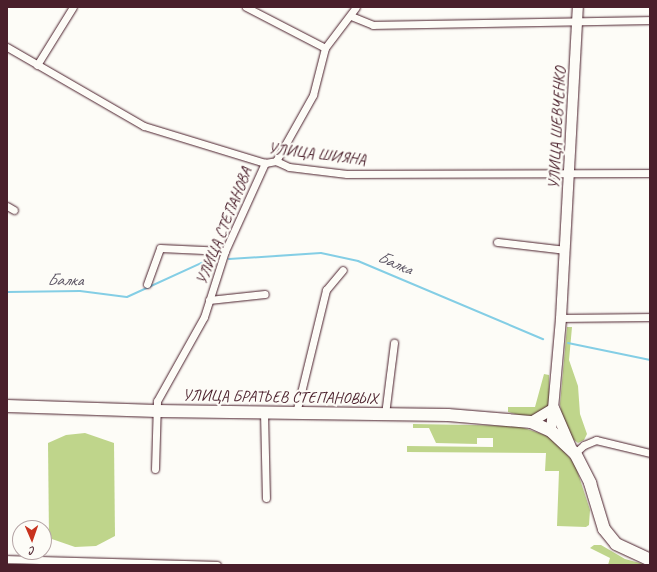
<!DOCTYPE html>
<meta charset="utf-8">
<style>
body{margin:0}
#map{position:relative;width:657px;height:572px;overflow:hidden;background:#fdfcf7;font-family:Caveat,sans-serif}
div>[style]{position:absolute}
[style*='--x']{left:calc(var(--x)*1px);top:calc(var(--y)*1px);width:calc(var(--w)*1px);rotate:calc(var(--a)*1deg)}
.green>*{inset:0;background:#bfd58b}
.stream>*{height:2px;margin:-1px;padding:0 1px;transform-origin:1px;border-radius:1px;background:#84cee5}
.roads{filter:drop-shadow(0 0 1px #4a1f2b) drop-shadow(0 0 1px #4a1f2b)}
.minor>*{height:7px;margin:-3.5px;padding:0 3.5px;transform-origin:3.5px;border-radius:3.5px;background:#fdfcf7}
.secondary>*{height:10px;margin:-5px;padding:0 5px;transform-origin:5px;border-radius:5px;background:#fdfcf7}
.primary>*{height:12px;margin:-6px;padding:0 6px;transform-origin:6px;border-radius:6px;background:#fdfcf7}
span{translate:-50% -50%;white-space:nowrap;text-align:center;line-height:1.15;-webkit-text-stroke:4px #fdfcf7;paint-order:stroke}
.street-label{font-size:16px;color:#4a1f2b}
.water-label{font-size:17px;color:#5b5463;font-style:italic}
.frame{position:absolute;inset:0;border:8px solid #4a1f2b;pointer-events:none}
.north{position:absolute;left:12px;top:520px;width:40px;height:40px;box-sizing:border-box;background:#fdfcf7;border:1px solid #b5a4a5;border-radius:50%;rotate:178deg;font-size:11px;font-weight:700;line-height:16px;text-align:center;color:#4a1f2b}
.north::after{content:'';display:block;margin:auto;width:14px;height:18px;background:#c8321e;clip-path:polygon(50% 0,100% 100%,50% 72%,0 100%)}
</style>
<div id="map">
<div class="green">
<div style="clip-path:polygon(567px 327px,572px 327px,569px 360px,578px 386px,580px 414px,587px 434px,584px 440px,578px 443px,570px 437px,562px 418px,560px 404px)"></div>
<div style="clip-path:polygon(544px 374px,549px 375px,549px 407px,530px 418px,508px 412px,508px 407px,535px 407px)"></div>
<div style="clip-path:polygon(413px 424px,518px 426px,545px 435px,555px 441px,575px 464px,590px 510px,589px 525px,586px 527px,557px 526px,559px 471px,545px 471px,546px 453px,407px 452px,407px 446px,493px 447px,493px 438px,477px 438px,477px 444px,436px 443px,429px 428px,413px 428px)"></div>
<div style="clip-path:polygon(85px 433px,114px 443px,115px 536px,96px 546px,75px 547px,49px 538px,48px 443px,66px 435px)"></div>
<div style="clip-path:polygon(594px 545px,601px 545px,625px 559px,647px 565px,608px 565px,610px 558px,590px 548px)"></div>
</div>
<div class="stream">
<div style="--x:229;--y:259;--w:92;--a:-3.7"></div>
<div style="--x:321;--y:253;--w:38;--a:12"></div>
<div style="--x:358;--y:261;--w:201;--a:22.9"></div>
<div style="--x:7;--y:292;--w:73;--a:-0.8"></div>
<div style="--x:80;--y:291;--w:47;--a:7.3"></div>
<div style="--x:127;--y:297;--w:91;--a:-24.6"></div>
<div style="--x:568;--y:343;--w:84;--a:11.7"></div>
</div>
<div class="roads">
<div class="minor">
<div style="--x:246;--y:7;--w:89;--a:27.4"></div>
<div style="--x:351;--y:16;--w:24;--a:22"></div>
<div style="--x:373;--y:25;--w:277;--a:-1"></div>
<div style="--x:7;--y:47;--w:158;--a:30"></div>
<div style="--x:144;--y:126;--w:127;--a:17"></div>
<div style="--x:265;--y:163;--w:11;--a:-10"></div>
<div style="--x:276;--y:161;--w:14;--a:25"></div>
<div style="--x:289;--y:167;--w:58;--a:6.9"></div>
<div style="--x:347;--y:174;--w:303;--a:-0.2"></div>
<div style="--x:37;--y:65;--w:68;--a:-58.2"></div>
<div style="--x:276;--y:161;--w:76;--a:-60.7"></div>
<div style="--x:313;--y:95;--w:49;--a:-75.7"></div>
<div style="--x:325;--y:48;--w:51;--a:-52.9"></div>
<div style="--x:7;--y:206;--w:8;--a:30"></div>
<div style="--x:497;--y:242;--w:68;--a:6.7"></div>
<div style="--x:147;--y:284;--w:38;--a:-70"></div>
<div style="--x:160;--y:248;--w:65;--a:2.6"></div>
<div style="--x:209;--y:300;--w:56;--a:-6.1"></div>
<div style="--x:561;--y:318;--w:89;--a:-0.6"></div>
<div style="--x:264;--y:412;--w:86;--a:88.7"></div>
<div style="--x:296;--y:413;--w:127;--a:-76.3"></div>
<div style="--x:326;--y:290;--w:26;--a:-50"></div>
<div style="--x:385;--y:414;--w:72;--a:-82.8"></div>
<div style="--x:575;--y:453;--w:12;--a:-42"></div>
<div style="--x:584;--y:445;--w:13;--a:-23"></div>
<div style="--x:596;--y:440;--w:56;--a:13.5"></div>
<div style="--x:155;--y:469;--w:68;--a:-88.3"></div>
<div style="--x:157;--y:401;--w:96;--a:-60.8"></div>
<div style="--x:204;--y:317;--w:69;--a:-72.3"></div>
<div style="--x:225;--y:251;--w:97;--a:-65.6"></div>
<div style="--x:7;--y:559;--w:210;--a:1.6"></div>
</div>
<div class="secondary">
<div style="--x:555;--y:410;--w:40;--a:66.6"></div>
<div style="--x:531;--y:422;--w:27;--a:-31"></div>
<div style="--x:551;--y:431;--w:113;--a:-84.9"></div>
<div style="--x:561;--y:318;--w:311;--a:-86.9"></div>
</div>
<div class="primary">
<div style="--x:7;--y:406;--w:150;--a:1.9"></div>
<div style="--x:157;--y:411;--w:291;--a:0.8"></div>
<div style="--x:448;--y:415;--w:83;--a:4.8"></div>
<div style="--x:531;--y:422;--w:22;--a:24"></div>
<div style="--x:551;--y:431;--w:33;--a:43"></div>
<div style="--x:575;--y:453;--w:34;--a:63"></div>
<div style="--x:590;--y:483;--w:48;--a:73.1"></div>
<div style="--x:604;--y:529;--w:19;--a:51"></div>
<div style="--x:616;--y:544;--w:38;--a:25"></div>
</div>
</div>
<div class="street-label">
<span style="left:557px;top:128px;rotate:-87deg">УЛИЦА ШЕВЧЕНКО</span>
<span style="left:317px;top:154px;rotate:7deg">УЛИЦА ШИЯНА</span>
<span style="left:224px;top:226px;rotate:-68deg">УЛИЦА СТЕПАНОВА</span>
<span style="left:280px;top:397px;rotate:1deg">УЛИЦА БРАТЬЕВ СТЕПАНОВЫХ</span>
</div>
<div class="water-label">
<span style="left:395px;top:263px;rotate:23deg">Балка</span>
<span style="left:65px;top:280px;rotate:1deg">Балка</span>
</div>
<div class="frame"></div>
<div class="north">С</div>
</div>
